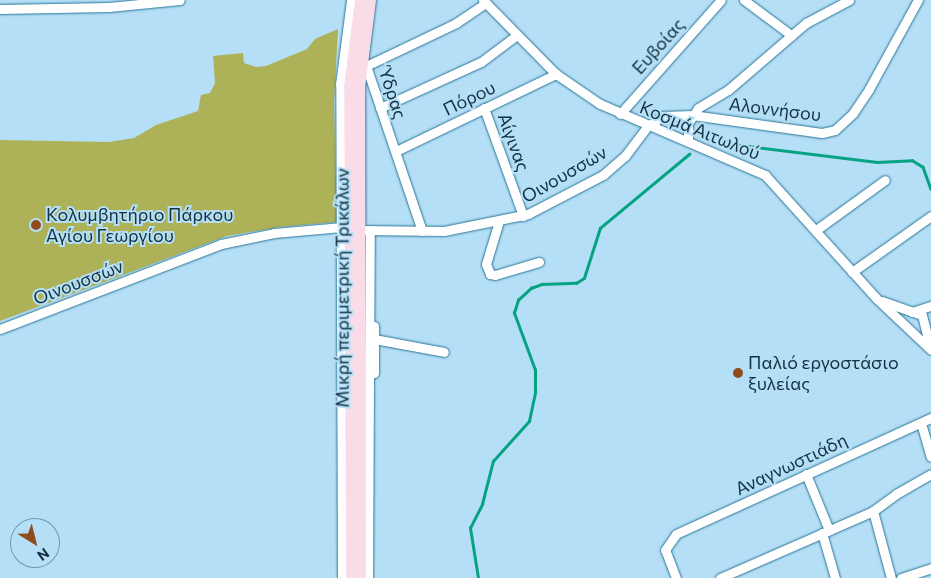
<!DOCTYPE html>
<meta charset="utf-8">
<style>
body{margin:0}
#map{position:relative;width:931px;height:578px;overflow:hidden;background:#b5dff6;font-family:Commissioner,sans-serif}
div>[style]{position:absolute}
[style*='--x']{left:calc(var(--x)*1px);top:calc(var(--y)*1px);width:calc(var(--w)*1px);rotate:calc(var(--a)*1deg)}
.green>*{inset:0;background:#adb258}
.stream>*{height:2.5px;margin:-1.25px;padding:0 1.25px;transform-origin:1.25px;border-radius:1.25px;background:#06a383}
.roads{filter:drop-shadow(0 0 1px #297598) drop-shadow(0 0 1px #297598)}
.minor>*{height:9px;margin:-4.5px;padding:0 4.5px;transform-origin:4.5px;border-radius:4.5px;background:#fff}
.major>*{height:11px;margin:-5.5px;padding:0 5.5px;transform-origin:5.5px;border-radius:5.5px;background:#fadce8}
.dots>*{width:14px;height:14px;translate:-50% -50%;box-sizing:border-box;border:2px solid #b5dff6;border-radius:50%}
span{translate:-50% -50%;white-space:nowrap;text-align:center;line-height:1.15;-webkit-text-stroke:4px #b5dff6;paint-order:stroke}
.street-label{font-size:18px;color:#133241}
.poi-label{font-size:18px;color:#133241}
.left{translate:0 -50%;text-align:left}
.north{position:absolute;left:10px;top:518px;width:50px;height:50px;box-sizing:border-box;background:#b5dff6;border:1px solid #749aae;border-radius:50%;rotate:144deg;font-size:14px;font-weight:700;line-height:20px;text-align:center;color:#133241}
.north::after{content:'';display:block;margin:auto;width:18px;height:22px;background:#8f4c1d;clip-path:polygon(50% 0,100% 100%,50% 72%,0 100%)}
</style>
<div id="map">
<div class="green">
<div style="clip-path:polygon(338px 29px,334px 103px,337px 222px,280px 227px,227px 236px,0 321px,0 140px,109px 142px,134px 138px,156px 125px,198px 111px,201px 95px,210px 93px,215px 83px,213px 56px,243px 53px,244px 63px,256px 67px,266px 66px,307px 49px,315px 39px)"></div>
</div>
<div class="stream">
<div style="--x:716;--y:142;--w:162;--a:7.1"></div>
<div style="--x:877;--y:162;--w:35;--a:-3"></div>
<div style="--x:912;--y:160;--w:13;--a:32"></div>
<div style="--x:923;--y:167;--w:23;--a:70"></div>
<div style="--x:478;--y:578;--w:51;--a:-99.1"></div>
<div style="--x:470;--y:528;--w:27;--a:-63"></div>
<div style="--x:482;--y:504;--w:44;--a:-75.7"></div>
<div style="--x:493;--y:461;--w:54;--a:-48"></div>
<div style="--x:529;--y:421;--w:30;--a:-78"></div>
<div style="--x:535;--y:392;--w:22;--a:-90"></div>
<div style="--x:535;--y:370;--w:61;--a:-110.2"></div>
<div style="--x:514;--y:313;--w:14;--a:-73"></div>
<div style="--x:518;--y:300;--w:18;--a:-43"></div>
<div style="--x:531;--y:288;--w:12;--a:-20"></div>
<div style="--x:542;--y:284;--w:34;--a:-2"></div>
<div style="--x:576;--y:283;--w:9;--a:-32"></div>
<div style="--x:584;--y:278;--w:52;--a:-72.3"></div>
<div style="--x:600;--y:228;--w:116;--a:-39.7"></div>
</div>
<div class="roads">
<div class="minor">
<div style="--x:483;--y:0;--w:104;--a:45.4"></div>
<div style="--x:556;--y:74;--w:53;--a:34.3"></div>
<div style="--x:600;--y:104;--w:180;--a:23.3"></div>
<div style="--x:765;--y:175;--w:167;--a:47.9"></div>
<div style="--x:877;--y:299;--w:74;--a:43.4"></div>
<div style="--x:744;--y:0;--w:59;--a:36.7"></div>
<div style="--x:0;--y:9;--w:109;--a:-1.1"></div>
<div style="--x:109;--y:7;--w:71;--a:-5.6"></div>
<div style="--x:380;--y:108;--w:111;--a:-24.5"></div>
<div style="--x:481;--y:62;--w:45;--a:-36.9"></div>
<div style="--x:484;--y:108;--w:115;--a:70.1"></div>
<div style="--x:620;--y:114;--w:152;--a:-48.5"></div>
<div style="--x:688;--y:140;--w:17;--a:-90"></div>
<div style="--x:688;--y:123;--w:18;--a:-56"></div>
<div style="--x:698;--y:108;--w:35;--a:-31"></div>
<div style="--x:728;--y:90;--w:103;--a:-40.7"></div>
<div style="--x:806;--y:23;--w:49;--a:-28.1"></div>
<div style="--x:396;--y:151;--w:178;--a:-25.7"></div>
<div style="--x:499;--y:221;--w:45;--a:106.8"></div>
<div style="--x:486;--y:264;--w:11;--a:68"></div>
<div style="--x:490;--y:274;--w:5;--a:11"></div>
<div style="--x:495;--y:275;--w:46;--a:-16.5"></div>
<div style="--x:361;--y:230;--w:83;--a:0.7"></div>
<div style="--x:444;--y:231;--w:86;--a:-11.4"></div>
<div style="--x:528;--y:214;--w:85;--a:-27.5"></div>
<div style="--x:603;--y:175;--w:29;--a:-41"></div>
<div style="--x:625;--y:156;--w:38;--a:-53"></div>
<div style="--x:648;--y:126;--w:18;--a:-34"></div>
<div style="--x:663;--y:116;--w:29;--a:-2"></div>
<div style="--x:692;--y:115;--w:131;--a:7.9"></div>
<div style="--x:822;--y:133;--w:13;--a:-13"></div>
<div style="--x:835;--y:130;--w:25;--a:-43"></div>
<div style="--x:853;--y:113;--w:29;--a:-56"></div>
<div style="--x:869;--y:89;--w:102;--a:-61.2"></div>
<div style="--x:816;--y:230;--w:85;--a:-35.9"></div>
<div style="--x:422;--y:231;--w:174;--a:-108.7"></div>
<div style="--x:366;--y:66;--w:100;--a:-25.5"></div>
<div style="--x:456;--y:23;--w:36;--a:-34"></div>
<div style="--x:852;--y:272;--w:97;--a:-35.3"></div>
<div style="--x:882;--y:301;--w:42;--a:19.3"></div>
<div style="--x:922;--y:315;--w:33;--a:76"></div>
<div style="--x:912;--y:312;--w:20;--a:-18"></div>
<div style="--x:374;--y:326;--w:47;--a:90"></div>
<div style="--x:0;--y:329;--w:237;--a:-21"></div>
<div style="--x:221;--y:244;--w:54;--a:-11.7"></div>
<div style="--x:274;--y:233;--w:68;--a:-5"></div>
<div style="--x:374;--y:339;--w:71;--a:10.5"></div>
<div style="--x:921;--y:423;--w:35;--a:74"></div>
<div style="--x:806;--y:474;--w:61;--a:67.7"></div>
<div style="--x:873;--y:511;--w:69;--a:75"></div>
<div style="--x:822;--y:533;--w:47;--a:73.9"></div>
<div style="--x:342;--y:578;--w:494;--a:-90.2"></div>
<div style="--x:340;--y:84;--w:85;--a:-82.5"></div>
<div style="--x:368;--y:578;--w:346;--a:-89.7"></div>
<div style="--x:676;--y:578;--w:30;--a:-111"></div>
<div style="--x:665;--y:550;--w:19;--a:-55"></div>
<div style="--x:676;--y:534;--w:280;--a:-24.5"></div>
<div style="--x:720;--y:578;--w:167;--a:-23.6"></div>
<div style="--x:873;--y:511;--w:29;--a:-36"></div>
<div style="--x:896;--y:494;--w:40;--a:-29.7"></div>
<div style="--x:901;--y:578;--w:32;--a:-18"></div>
</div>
<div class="major">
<div style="--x:351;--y:578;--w:491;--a:-90.2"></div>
<div style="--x:349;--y:87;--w:88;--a:-82.8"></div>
<div style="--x:360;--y:578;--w:491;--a:-90.1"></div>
<div style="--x:359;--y:87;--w:88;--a:-82.8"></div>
</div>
</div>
<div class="dots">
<div style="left:36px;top:225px;background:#8f4c1d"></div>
<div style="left:738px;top:373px;background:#8f4c1d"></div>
</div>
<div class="street-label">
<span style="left:658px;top:46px;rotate:-48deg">Ευβοίας</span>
<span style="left:393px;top:93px;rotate:72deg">Ύδρας</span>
<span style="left:469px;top:98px;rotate:-26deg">Πόρου</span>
<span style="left:775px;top:109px;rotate:7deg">Αλοννήσου</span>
<span style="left:700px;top:130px;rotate:22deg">Κοσμά Αιτωλού</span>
<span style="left:514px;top:142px;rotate:70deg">Αίγινας</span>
<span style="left:564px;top:174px;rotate:-30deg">Οινουσσών</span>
<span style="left:78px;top:282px;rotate:-21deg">Οινουσσών</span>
<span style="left:342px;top:288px;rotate:-90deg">Μικρή περιμετρική Τρικάλων</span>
<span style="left:791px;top:464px;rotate:-25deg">Αναγνωστιάδη</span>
</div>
<div class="poi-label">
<span class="left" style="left:46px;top:225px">Κολυμβητήριο Πάρκου<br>Αγίου Γεωργίου</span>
<span class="left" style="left:748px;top:373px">Παλιό εργοστάσιο<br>ξυλείας</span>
</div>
<div class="north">N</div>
</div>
